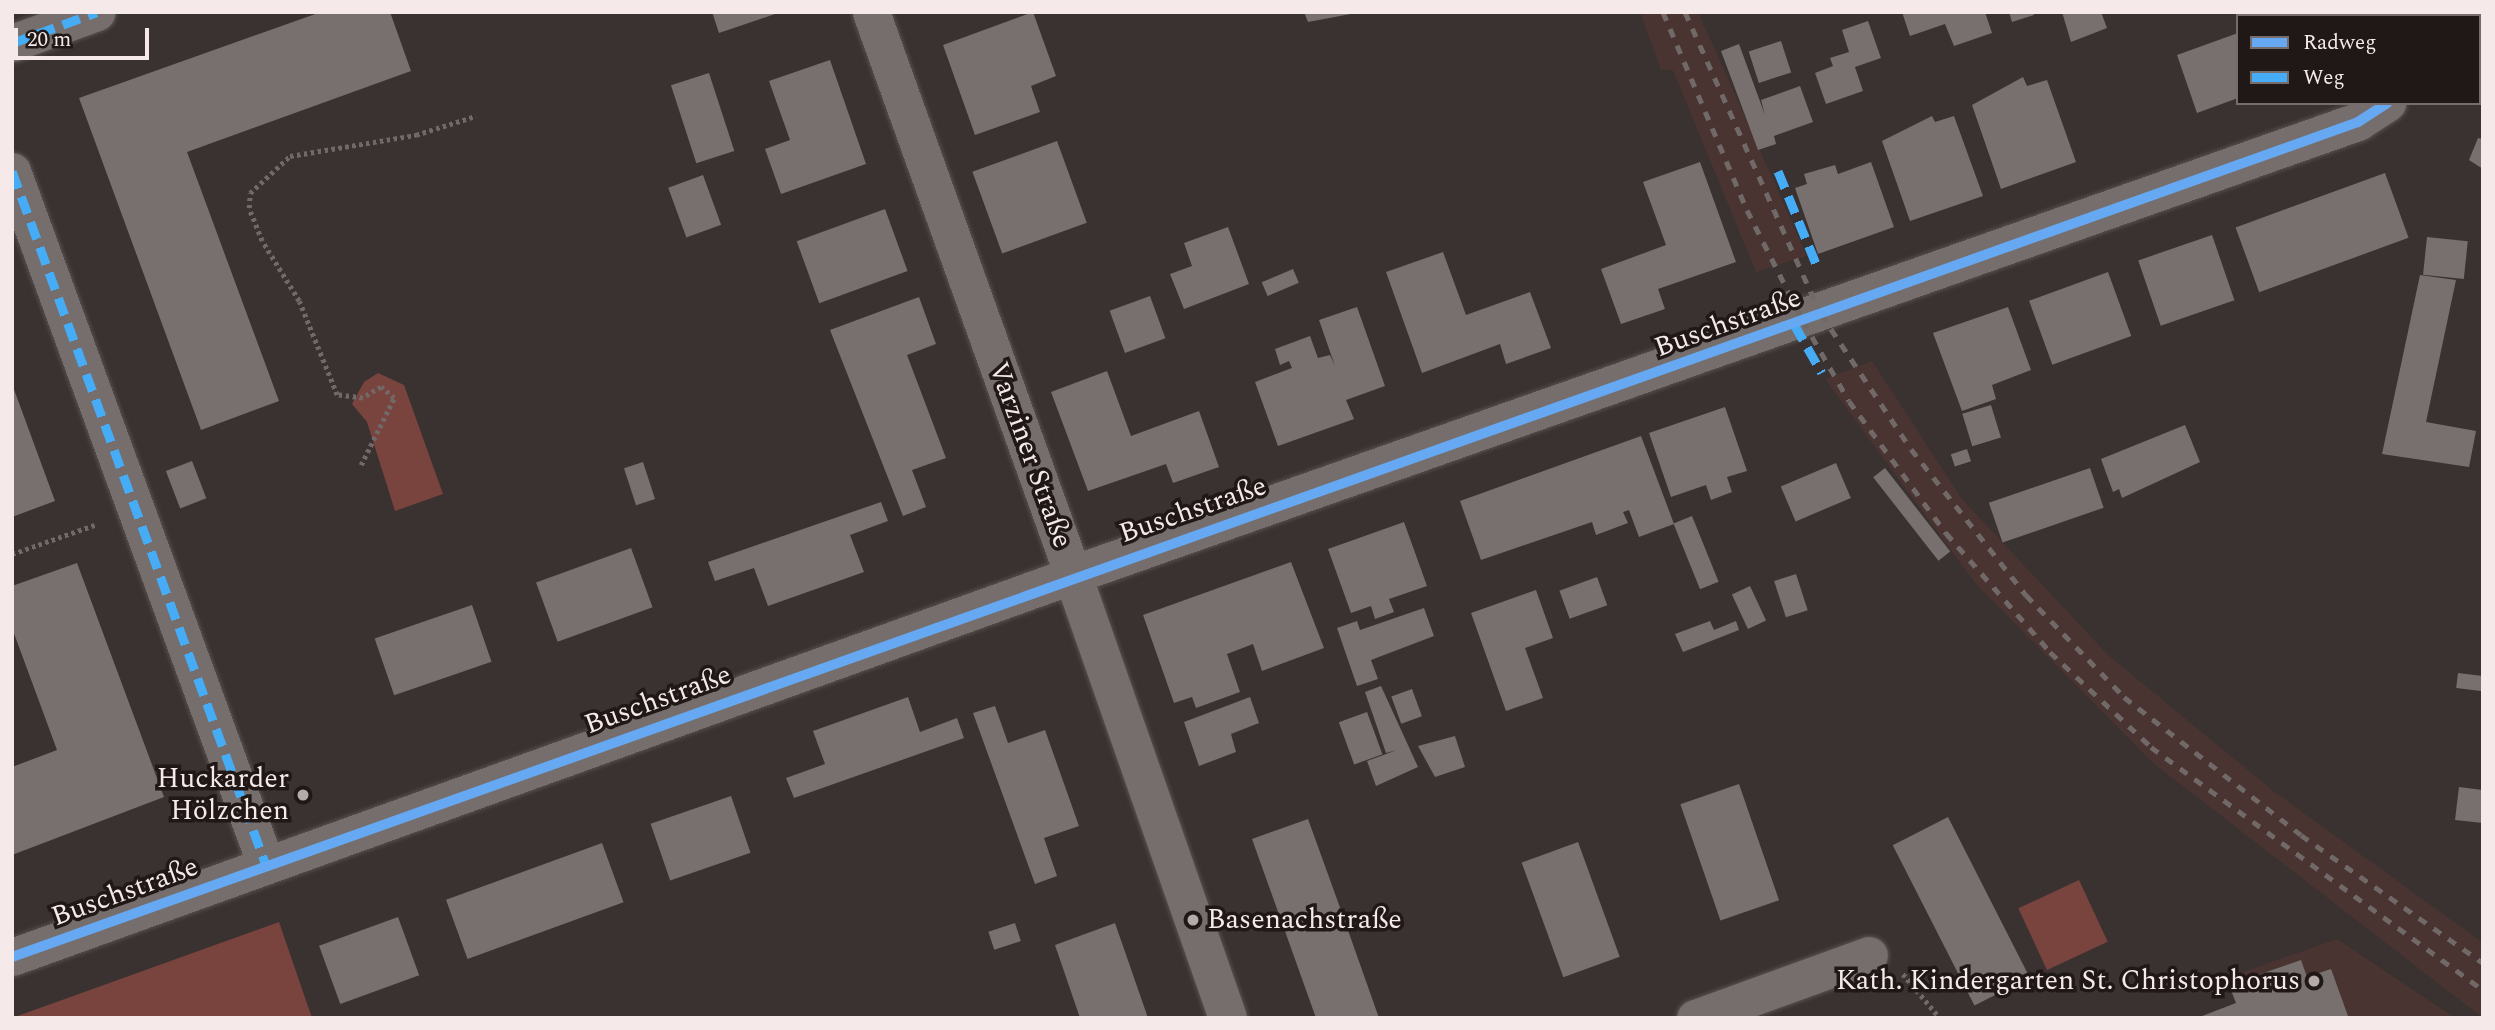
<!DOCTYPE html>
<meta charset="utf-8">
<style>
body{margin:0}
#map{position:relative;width:2495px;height:1030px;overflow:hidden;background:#3a3230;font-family:Spectral,serif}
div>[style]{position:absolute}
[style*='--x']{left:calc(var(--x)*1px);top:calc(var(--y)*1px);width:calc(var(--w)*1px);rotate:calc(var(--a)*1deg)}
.built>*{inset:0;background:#493431}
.green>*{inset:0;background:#79433e;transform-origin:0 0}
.building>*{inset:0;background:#77706e;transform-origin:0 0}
.path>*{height:4.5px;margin-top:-2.25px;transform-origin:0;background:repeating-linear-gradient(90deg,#706967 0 3.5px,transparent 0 7px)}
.roads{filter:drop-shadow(0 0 2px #57504f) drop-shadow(0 0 2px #57504f)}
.street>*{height:37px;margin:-18.5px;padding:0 18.5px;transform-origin:18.5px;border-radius:18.5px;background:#756e6d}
.secondary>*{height:38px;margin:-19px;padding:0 19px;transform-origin:19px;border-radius:19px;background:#756e6d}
.rail>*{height:5px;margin-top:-2.5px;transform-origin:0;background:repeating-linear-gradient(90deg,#706968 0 9px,transparent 0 18px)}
.quiet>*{height:9px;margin-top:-4.5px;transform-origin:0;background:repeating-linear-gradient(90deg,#46acf6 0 18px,transparent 0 27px)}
.cycleway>*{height:10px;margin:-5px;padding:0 5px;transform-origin:5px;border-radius:5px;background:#66a8f1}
.dots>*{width:19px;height:19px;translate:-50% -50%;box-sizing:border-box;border:4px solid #201817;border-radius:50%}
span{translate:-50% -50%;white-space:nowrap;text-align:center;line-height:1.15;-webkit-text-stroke:7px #201817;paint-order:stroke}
.street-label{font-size:28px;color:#f5eae9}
.poi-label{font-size:28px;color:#f5eae9}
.right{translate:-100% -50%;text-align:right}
.left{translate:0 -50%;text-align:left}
.frame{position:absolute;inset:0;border:14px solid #f5eae9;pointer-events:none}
.legend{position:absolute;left:2236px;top:14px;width:245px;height:91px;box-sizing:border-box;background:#201817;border:2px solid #756c6b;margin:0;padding:9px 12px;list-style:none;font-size:21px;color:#f5eae9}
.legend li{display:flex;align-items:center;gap:14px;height:35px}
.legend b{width:35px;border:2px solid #756c6b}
.scale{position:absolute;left:14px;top:28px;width:135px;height:32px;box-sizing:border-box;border:4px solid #f5eae9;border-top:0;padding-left:9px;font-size:21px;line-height:24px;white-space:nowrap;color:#f5eae9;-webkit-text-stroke:5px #201817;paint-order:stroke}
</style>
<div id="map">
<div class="built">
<div style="clip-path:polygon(1640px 12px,1698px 12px,1807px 256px,1756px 272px,1673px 70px,1661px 70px)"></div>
<div style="clip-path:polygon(1872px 361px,1962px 499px,2108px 655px,2272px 790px,2483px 943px,2483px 1018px,2153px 763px,1976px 584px,1825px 379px)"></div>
<div style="clip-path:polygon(2337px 939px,2455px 1018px,2196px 1018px,2236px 1003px,2226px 978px)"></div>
</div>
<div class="green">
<div style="clip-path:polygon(378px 373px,404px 385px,443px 494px,395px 511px,367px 422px,352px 404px,364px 382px)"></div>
<div style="left:2079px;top:880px;width:68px;height:67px;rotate:65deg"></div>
<div style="clip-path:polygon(279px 922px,312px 1018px,12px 1018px)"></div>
</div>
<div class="building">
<div style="clip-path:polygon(321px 12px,390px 12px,411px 71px,187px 152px,279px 401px,201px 430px,79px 98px)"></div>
<div style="clip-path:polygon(712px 12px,778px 12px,778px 13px,719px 33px)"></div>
<div style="clip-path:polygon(1033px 12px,1056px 76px,1031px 86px,1040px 112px,975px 135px,943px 45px)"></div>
<div style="clip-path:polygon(1304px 12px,1356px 12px,1356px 13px,1308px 22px)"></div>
<div style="clip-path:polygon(1902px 12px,1985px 12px,1992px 33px,1954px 46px,1945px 24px,1910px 36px)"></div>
<div style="clip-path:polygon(2009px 12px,2034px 12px,2034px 15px,2012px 22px)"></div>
<div style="clip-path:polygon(2062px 12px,2101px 12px,2107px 28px,2071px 42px)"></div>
<div style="clip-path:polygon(2326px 12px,2383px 12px,2379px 16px)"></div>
<div style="clip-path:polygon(1868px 21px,1881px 58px,1855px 67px,1863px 91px,1826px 104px,1815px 73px,1833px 66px,1830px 58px,1849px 52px,1842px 30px)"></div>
<div style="clip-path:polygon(2238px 33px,2238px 98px,2197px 113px,2177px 55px)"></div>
<div style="left:1781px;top:41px;width:33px;height:34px;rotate:72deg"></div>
<div style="clip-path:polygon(1739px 44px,1765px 115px,1761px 100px,1800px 86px,1813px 122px,1774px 136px,1776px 144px,1758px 150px,1721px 51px)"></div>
<div style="clip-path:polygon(830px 60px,866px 164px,781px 194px,765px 149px,790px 140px,769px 81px)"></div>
<div style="left:709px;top:73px;width:82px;height:40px;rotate:72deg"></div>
<div style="clip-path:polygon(2023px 77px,2027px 86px,2047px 80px,2076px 162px,2001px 189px,1972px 105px)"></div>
<div style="clip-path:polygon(1932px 116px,1935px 122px,1954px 116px,1983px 196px,1910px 221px,1882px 141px)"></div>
<div style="clip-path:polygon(2478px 138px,2483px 139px,2483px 169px,2469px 160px)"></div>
<div style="left:1057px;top:141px;width:87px;height:90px;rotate:70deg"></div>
<div style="clip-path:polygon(1700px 162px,1736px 262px,1658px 289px,1665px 309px,1621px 324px,1601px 269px,1666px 245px,1643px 182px)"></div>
<div style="clip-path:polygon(1871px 162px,1894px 227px,1818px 254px,1795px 188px,1807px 184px,1804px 174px,1835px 165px,1838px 174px)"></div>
<div style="left:2385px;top:173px;width:69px;height:159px;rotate:70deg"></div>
<div style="left:703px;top:175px;width:53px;height:37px;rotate:70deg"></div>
<div style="left:885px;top:209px;width:66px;height:94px;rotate:70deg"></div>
<div style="clip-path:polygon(1228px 227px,1249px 284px,1184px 309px,1170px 274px,1192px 266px,1184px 243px)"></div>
<div style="left:2212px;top:235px;width:69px;height:78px;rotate:71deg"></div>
<div style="left:2427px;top:237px;width:41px;height:38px;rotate:6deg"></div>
<div style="clip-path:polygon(1443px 252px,1466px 315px,1530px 292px,1551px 348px,1506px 364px,1500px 344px,1422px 373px,1386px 272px)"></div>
<div style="left:1293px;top:269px;width:15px;height:34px;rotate:67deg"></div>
<div style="left:2108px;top:272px;width:68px;height:84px;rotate:70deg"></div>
<div style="clip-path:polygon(2420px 275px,2456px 280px,2426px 422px,2476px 431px,2469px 467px,2382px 454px)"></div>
<div style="left:1150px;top:296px;width:45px;height:43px;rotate:70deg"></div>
<div style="clip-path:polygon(919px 297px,936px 344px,907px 355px,946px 458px,912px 470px,926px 507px,903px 516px,830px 330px)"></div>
<div style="clip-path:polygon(1357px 307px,1385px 386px,1346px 400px,1354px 419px,1278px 446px,1255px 382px,1292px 368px,1289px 361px,1280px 365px,1275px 349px,1310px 336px,1318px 358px,1330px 355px,1335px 366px,1319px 320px)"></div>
<div style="clip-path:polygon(2008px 307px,2031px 370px,1992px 385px,1996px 399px,1962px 411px,1933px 333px)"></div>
<div style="clip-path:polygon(1107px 371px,1131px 436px,1199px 411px,1219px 467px,1173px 483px,1166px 464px,1088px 491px,1051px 392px)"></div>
<div style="clip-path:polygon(12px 384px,55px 501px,12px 517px)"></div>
<div style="left:1991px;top:405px;width:34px;height:30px;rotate:73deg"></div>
<div style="clip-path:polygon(1725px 407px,1747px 471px,1727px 477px,1732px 492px,1711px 500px,1706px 485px,1671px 497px,1649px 433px)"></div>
<div style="clip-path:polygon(2185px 425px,2200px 462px,2122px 498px,2119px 489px,2113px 492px,2101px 459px)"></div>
<div style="clip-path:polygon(1641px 436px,1674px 524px,1639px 537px,1629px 510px,1623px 512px,1628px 523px,1596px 535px,1592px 522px,1481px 560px,1460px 501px)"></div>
<div style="left:1967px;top:449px;width:13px;height:17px;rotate:72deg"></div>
<div style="left:192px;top:461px;width:40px;height:28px;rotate:69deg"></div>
<div style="left:643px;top:462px;width:39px;height:20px;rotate:72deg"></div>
<div style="left:1836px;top:463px;width:38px;height:60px;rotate:67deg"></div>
<div style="left:1885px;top:468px;width:106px;height:15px;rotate:52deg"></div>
<div style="left:2090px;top:468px;width:42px;height:107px;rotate:71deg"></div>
<div style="clip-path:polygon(881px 502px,888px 521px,850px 535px,864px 572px,768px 606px,754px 568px,715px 581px,708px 562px)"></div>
<div style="left:1692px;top:516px;width:71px;height:20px;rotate:68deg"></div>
<div style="clip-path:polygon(1404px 522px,1427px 586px,1389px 599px,1394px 612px,1375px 619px,1371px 606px,1351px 613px,1328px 549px)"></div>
<div style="left:631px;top:548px;width:63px;height:101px;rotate:70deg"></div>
<div style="clip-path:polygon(1291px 562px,1324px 648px,1262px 671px,1253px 644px,1227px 654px,1240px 692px,1196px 708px,1192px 697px,1174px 703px,1143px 615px)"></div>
<div style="clip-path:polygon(77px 563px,164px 797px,12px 855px,12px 767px,57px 750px,12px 628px,12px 586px)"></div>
<div style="left:1796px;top:574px;width:38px;height:23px;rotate:72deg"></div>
<div style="left:1597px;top:577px;width:30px;height:40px;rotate:70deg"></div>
<div style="left:1750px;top:586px;width:38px;height:20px;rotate:65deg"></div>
<div style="clip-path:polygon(1536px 590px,1553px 638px,1525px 648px,1543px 698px,1506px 711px,1471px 613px)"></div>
<div style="left:472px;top:605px;width:60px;height:103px;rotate:71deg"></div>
<div style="clip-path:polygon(1424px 608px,1434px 636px,1371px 660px,1378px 679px,1357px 686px,1337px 628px,1357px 621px,1360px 630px)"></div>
<div style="clip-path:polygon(1710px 621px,1714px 630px,1736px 621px,1739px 630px,1683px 652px,1675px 634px)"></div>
<div style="left:2458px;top:673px;width:25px;height:15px;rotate:7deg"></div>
<div style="clip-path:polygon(1381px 686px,1418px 767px,1376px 786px,1367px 761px,1397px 750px,1386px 753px,1365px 692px)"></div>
<div style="left:1412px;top:689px;width:29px;height:22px;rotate:70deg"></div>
<div style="clip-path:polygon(908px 697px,920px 732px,957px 718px,964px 738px,794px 798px,786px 778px,825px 764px,813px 731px)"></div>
<div style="clip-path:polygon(1250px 697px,1259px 723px,1231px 734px,1236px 752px,1199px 766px,1184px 722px)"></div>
<div style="clip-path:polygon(995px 706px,1008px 743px,1045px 730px,1079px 826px,1044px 838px,1057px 876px,1035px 884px,973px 713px)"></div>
<div style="left:1367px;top:712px;width:45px;height:30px;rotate:70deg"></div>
<div style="clip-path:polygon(1455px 736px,1465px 767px,1435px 777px,1418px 746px)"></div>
<div style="left:1739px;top:784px;width:123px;height:62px;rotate:71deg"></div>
<div style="clip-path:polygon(2459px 787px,2483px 790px,2483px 823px,2455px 820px)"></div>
<div style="left:731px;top:796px;width:60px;height:85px;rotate:71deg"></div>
<div style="left:1948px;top:817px;width:180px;height:62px;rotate:63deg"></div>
<div style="clip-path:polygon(1308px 819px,1338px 902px,1379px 1018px,1316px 1018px,1252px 839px)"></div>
<div style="left:1578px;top:842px;width:122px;height:60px;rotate:70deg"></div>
<div style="left:602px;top:843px;width:63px;height:166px;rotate:70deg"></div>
<div style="left:398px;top:917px;width:62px;height:84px;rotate:70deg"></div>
<div style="left:1015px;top:923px;width:19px;height:28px;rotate:72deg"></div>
<div style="clip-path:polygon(1115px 923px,1148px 1018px,1080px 1018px,1055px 945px)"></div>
<div style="clip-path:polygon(2301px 960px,2307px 977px,2331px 969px,2348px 1016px,2197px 1018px,2236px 1003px,2229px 985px)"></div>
</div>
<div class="path">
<div style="--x:361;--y:465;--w:75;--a:-63.8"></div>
<div style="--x:394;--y:398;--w:17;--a:-140"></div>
<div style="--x:381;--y:387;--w:21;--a:149"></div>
<div style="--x:363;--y:398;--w:26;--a:-173"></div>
<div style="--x:337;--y:395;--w:101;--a:-112"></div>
<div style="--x:299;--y:301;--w:70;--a:-121.7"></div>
<div style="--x:262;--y:241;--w:35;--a:-112"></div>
<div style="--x:249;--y:208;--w:15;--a:-86"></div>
<div style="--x:250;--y:193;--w:54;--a:-42.8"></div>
<div style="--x:290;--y:156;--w:128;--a:-9.5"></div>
<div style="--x:416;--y:135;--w:63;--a:-17.6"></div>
<div style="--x:12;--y:554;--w:90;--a:-19.4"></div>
<div style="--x:1903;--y:974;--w:57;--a:49.9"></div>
</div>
<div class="roads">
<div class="street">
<div style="--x:12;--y:43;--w:90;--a:-20"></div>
<div style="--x:12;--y:171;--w:739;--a:69.9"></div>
<div style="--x:12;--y:957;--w:1128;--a:-19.8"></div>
<div style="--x:1073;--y:575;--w:598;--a:-109.74"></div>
<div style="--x:1695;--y:1018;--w:185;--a:-19.9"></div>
</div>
<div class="secondary">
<div style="--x:2478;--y:16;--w:4;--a:-63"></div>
<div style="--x:1228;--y:1018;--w:469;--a:-109.3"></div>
<div style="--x:1073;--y:575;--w:1363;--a:-19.42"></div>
<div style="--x:2358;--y:122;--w:35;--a:-33"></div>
</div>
</div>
<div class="rail">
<div style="--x:1663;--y:12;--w:215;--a:67"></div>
<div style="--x:1747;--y:210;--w:124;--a:63.2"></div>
<div style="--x:1803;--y:321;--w:92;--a:60.1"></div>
<div style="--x:1849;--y:401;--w:164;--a:53.7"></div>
<div style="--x:1946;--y:533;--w:158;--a:48.8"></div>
<div style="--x:2050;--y:652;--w:139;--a:43.2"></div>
<div style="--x:2151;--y:747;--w:411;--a:36.2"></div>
<div style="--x:1685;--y:12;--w:331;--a:65.8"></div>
<div style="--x:1821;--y:314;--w:162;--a:56.3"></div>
<div style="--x:1911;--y:449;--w:186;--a:51.8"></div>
<div style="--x:2026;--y:595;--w:141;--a:46.1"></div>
<div style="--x:2124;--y:697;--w:224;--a:37.9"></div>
<div style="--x:2301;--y:835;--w:223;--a:35.1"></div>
</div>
<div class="quiet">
<div style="--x:12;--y:43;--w:90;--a:-20"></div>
<div style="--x:12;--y:171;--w:739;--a:69.9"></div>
<div style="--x:1778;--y:171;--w:103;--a:67.7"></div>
<div style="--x:1794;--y:324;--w:56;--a:60.3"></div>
</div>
<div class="cycleway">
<div style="--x:12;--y:957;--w:2490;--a:-19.59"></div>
<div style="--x:2358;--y:122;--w:35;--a:-33"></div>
</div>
<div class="dots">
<div style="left:303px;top:795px;background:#b4aaa8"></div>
<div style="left:1193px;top:920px;background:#b4aaa8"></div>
<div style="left:2314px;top:981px;background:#b4aaa8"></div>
</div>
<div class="street-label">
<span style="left:1728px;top:323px;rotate:-20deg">Buschstraße</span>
<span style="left:1030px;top:455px;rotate:70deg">Varziner Straße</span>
<span style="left:1193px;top:510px;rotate:-19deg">Buschstraße</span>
<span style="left:658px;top:700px;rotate:-20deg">Buschstraße</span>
<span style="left:125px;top:892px;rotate:-20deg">Buschstraße</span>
</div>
<div class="poi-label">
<span class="right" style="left:289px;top:795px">Huckarder<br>Hölzchen</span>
<span class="left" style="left:1207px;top:920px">Basenachstraße</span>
<span class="right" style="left:2300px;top:981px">Kath. Kindergarten St. Christophorus</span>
</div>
<div class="frame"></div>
<ul class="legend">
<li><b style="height:9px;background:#66a8f1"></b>Radweg</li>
<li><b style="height:9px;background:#46acf6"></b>Weg</li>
</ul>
<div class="scale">20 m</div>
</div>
